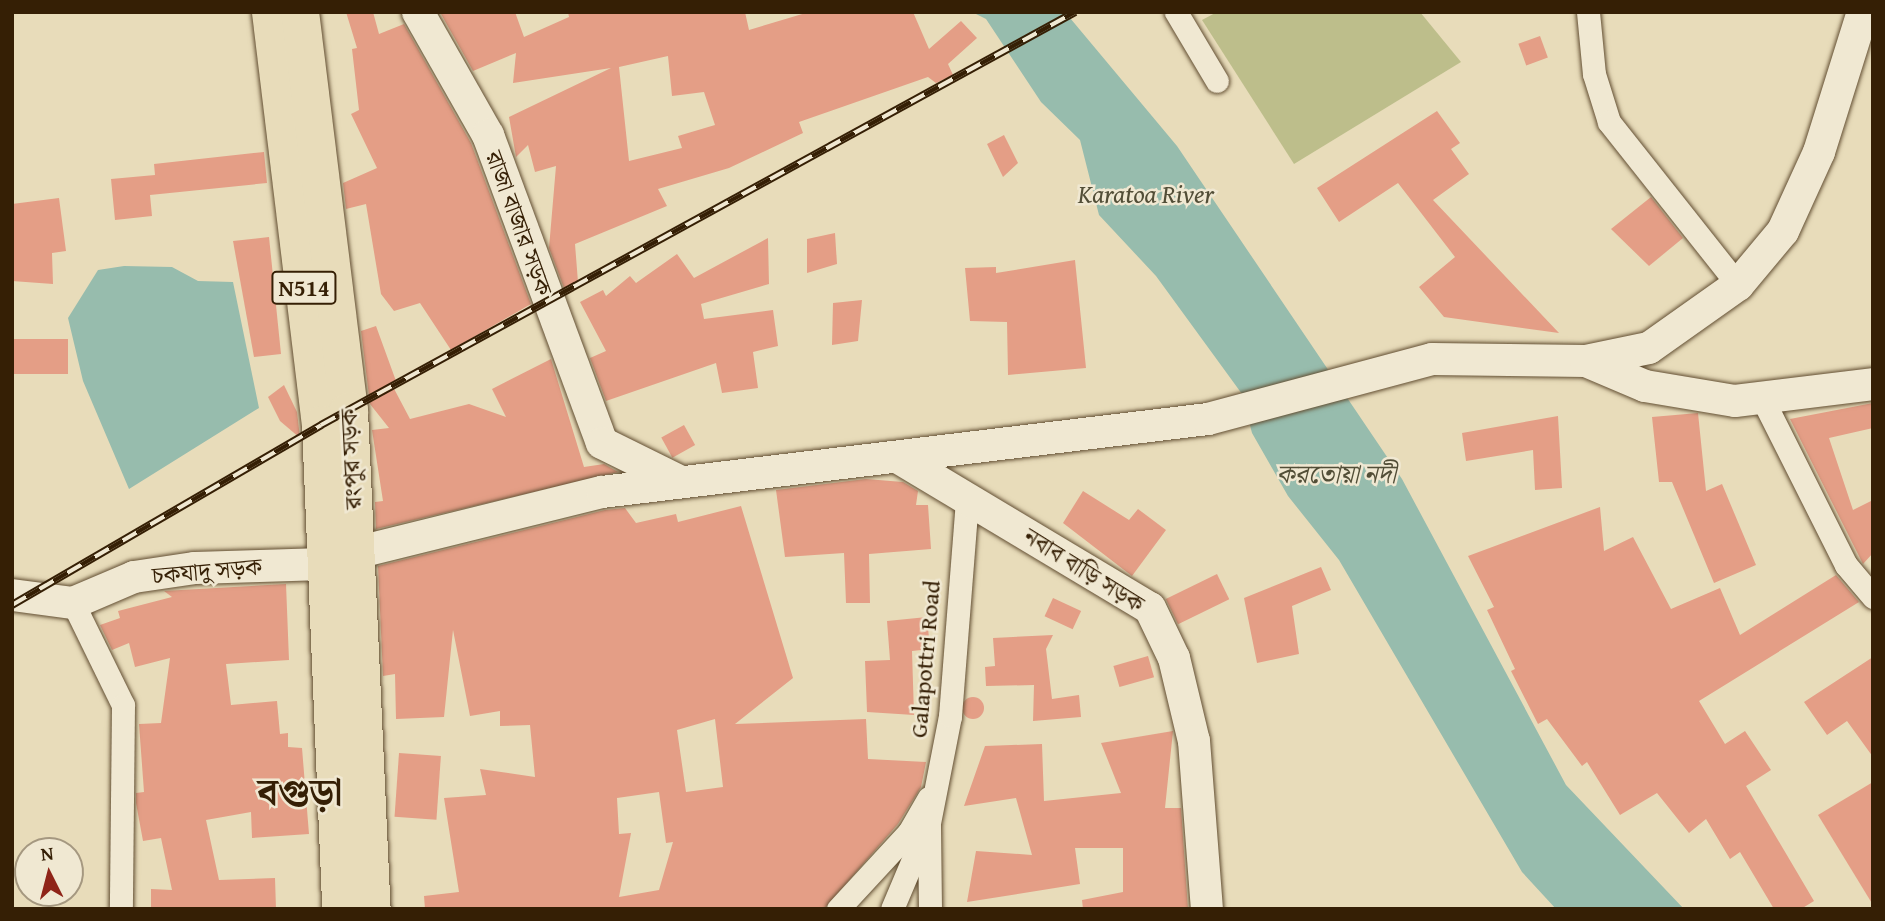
<!DOCTYPE html>
<meta charset="utf-8">
<style>
body{margin:0}
#map{position:relative;width:1885px;height:921px;overflow:hidden;background:#e8dcba;font-family:"Gentium Book Plus","Noto Serif Bengali",serif}
div>[style]{position:absolute}
[style*='--x']{left:calc(var(--x)*1px);top:calc(var(--y)*1px);width:calc(var(--w)*1px);rotate:calc(var(--a)*1deg)}
.green>*{inset:0;background:#bdbe8b}
.water>*{inset:0;background:#97bcad}
.building>*{inset:0;background:#e49e86;transform-origin:0 0}
.round{border-radius:50%}
.roads{filter:drop-shadow(0 0 2px #624e32) drop-shadow(0 0 2px #624e32)}
.street>*{height:23px;margin:-11.5px;padding:0 11.5px;transform-origin:11.5px;border-radius:11.5px;background:#f0e8d2}
.secondary>*{height:32px;margin:-16px;padding:0 16px;transform-origin:16px;border-radius:16px;background:#f0e8d2}
.highway>*{height:38px;margin:-19px;padding:0 19px;transform-origin:19px;border-radius:19px;background:#e8dcba}
.rail>*{height:8px;margin-top:-4px;transform-origin:0;background:repeating-linear-gradient(90deg,#f0e8d2 0 16px,#351f05 0 32px);box-sizing:border-box;border-block:2px solid #351f05}
span{translate:-50% -50%;white-space:nowrap;text-align:center;line-height:1.15;-webkit-text-stroke:5px #f0e8d2;paint-order:stroke}
.shield-label span{padding:2px 5px;background:#f0e8d2;border:2px solid;border-radius:5px;-webkit-text-stroke-width:0}
.shield-label{font-size:23px;color:#351f05;font-weight:700}
.street-label{font-size:24px;color:#351f05}
.water-label{font-size:26px;color:#524e37;font-style:italic}
.town-label{font-size:38px;color:#351f05;font-weight:700}
.frame{position:absolute;inset:0;border:14px solid #351f05;pointer-events:none}
.north{position:absolute;left:14px;top:837px;width:70px;height:70px;box-sizing:border-box;background:#f0e8d2;border:2px solid #a59880;border-radius:50%;rotate:354deg;font-size:19px;font-weight:700;line-height:28px;text-align:center;color:#351f05}
.north::after{content:'';display:block;margin:auto;width:24px;height:32px;background:#8f2418;clip-path:polygon(50% 0,100% 100%,50% 72%,0 100%)}
</style>
<div id="map">
<div class="green">
<div style="clip-path:polygon(1217px 12px,1420px 12px,1461px 62px,1294px 164px,1202px 20px)"></div>
</div>
<div class="water">
<div style="clip-path:polygon(972px 12px,1065px 12px,1177px 146px,1402px 479px,1566px 785px,1684px 909px,1556px 909px,1522px 872px,1339px 560px,1288px 496px,1252px 433px,1242px 394px,1156px 276px,1099px 215px,1080px 140px,1041px 102px,986px 19px)"></div>
<div style="clip-path:polygon(124px 266px,172px 267px,198px 281px,233px 282px,259px 408px,129px 489px,83px 381px,68px 318px,98px 270px)"></div>
</div>
<div class="building">
<div style="clip-path:polygon(346px 12px,373px 12px,379px 34px,404px 24px,471px 143px,531px 304px,451px 350px,420px 303px,394px 311px,381px 294px,366px 204px,346px 209px,343px 183px,377px 168px,351px 114px,359px 110px,352px 49px,357px 48px)"></div>
<div style="clip-path:polygon(evenodd,515px 12px,524px 37px,569px 17px,568px 12px,745px 12px,749px 30px,809px 12px,913px 12px,929px 49px,961px 21px,977px 38px,948px 64px,953px 75px,936px 83px,928px 77px,799px 122px,803px 133px,729px 168px,658px 189px,667px 206px,575px 244px,578px 282px,564px 288px,549px 248px,556px 166px,535px 172px,528px 145px,516px 157px,509px 117px,611px 68px,513px 83px,516px 53px,473px 71px,441px 14px,515px 12px,668px 56px,672px 96px,704px 92px,715px 125px,678px 136px,682px 148px,629px 161px,619px 67px,668px 56px)"></div>
<div style="left:1540px;top:36px;width:23px;height:23px;rotate:70deg"></div>
<div style="clip-path:polygon(1437px 111px,1460px 143px,1451px 149px,1469px 174px,1433px 200px,1559px 333px,1444px 317px,1419px 287px,1455px 257px,1398px 183px,1339px 222px,1317px 188px)"></div>
<div style="clip-path:polygon(1004px 135px,1018px 163px,1003px 177px,987px 144px)"></div>
<div style="clip-path:polygon(264px 152px,267px 183px,150px 195px,152px 216px,115px 220px,111px 179px,155px 175px,154px 164px)"></div>
<div style="clip-path:polygon(1651px 197px,1683px 238px,1649px 266px,1611px 229px)"></div>
<div style="clip-path:polygon(59px 198px,66px 251px,52px 253px,53px 284px,12px 281px,12px 204px)"></div>
<div style="clip-path:polygon(835px 233px,837px 264px,807px 273px,807px 239px)"></div>
<div style="clip-path:polygon(269px 237px,281px 354px,254px 357px,233px 241px)"></div>
<div style="clip-path:polygon(768px 238px,769px 284px,701px 304px,704px 319px,773px 310px,778px 346px,753px 352px,758px 388px,722px 393px,716px 363px,606px 401px,590px 358px,606px 351px,580px 302px,603px 290px,606px 296px,630px 276px,636px 283px,677px 254px,694px 278px)"></div>
<div style="clip-path:polygon(1075px 260px,1086px 368px,1008px 375px,1007px 322px,970px 321px,965px 268px,996px 267px,996px 273px)"></div>
<div style="clip-path:polygon(862px 300px,858px 341px,832px 345px,833px 303px)"></div>
<div style="clip-path:polygon(376px 326px,396px 381px,391px 383px,410px 419px,469px 404px,506px 417px,492px 389px,551px 359px,584px 467px,604px 464px,618px 472px,376px 529px,375px 502px,383px 501px,372px 430px,389px 428px,370px 404px,361px 331px)"></div>
<div style="left:12px;top:339px;width:56px;height:35px"></div>
<div style="clip-path:polygon(284px 385px,297px 412px,300px 438px,280px 421px,268px 397px)"></div>
<div style="clip-path:polygon(1873px 403px,1873px 428px,1829px 438px,1853px 510px,1873px 500px,1873px 553px,1863px 564px,1790px 419px)"></div>
<div style="clip-path:polygon(1698px 413px,1706px 491px,1722px 484px,1756px 565px,1714px 583px,1672px 482px,1659px 482px,1652px 417px)"></div>
<div style="clip-path:polygon(1558px 416px,1562px 488px,1535px 490px,1533px 450px,1466px 461px,1462px 433px)"></div>
<div style="left:684px;top:425px;width:23px;height:26px;rotate:61deg"></div>
<div style="clip-path:polygon(866px 479px,903px 482px,918px 491px,916px 505px,928px 505px,931px 549px,869px 554px,870px 603px,846px 603px,844px 553px,785px 557px,776px 490px)"></div>
<div style="clip-path:polygon(1083px 491px,1129px 520px,1138px 509px,1166px 530px,1132px 576px,1063px 523px)"></div>
<div style="clip-path:polygon(evenodd,741px 506px,793px 678px,735px 724px,866px 719px,868px 759px,926px 762px,921px 787px,898px 824px,824px 909px,425px 909px,424px 896px,459px 892px,444px 798px,486px 795px,480px 769px,535px 777px,530px 725px,500px 726px,500px 711px,470px 716px,453px 630px,444px 717px,396px 719px,395px 674px,383px 676px,378px 566px,605px 510px,625px 508px,636px 523px,676px 514px,678px 522px,741px 506px,715px 719px,723px 787px,686px 792px,677px 730px,715px 719px,741px 506px,659px 792px,666px 843px,673px 842px,659px 890px,619px 897px,631px 833px,619px 834px,617px 798px,659px 792px)"></div>
<div style="clip-path:polygon(1600px 507px,1604px 551px,1633px 537px,1671px 609px,1720px 588px,1740px 635px,1836px 575px,1859px 602px,1699px 701px,1725px 744px,1745px 731px,1771px 770px,1746px 786px,1814px 901px,1801px 909px,1774px 909px,1740px 852px,1730px 859px,1706px 819px,1689px 833px,1657px 793px,1620px 815px,1587px 762px,1582px 766px,1547px 719px,1538px 724px,1511px 671px,1515px 669px,1487px 610px,1494px 607px,1468px 556px)"></div>
<div style="clip-path:polygon(1321px 567px,1331px 590px,1292px 606px,1299px 654px,1257px 663px,1244px 598px)"></div>
<div style="left:1217px;top:574px;width:28px;height:57px;rotate:64deg"></div>
<div style="clip-path:polygon(286px 584px,289px 660px,226px 664px,231px 705px,277px 701px,280px 734px,288px 733px,288px 747px,302px 748px,309px 834px,252px 838px,251px 812px,206px 820px,219px 880px,275px 878px,276px 909px,151px 909px,151px 889px,172px 890px,161px 838px,143px 841px,136px 803px,136px 793px,144px 792px,139px 724px,161px 723px,170px 658px,135px 667px,129px 643px,112px 650px,100px 625px,120px 618px,118px 611px,172px 597px,164px 591px)"></div>
<div style="left:1053px;top:598px;width:31px;height:20px;rotate:25deg"></div>
<div style="clip-path:polygon(927px 617px,930px 649px,912px 651px,914px 715px,867px 712px,865px 661px,890px 660px,887px 621px)"></div>
<div style="clip-path:polygon(1053px 635px,1046px 649px,1052px 699px,1079px 695px,1081px 717px,1033px 721px,1034px 685px,986px 686px,985px 667px,995px 666px,993px 638px)"></div>
<div style="left:1148px;top:656px;width:22px;height:36px;rotate:74deg"></div>
<div style="clip-path:polygon(1873px 657px,1873px 757px,1847px 721px,1827px 735px,1804px 702px)"></div>
<div class="round" style="left:962px;top:697px;width:22px;height:22px"></div>
<div style="clip-path:polygon(1173px 731px,1165px 808px,1181px 808px,1188px 909px,1083px 909px,1082px 900px,1123px 892px,1123px 848px,1075px 848px,1080px 884px,967px 902px,976px 851px,1032px 855px,1016px 798px,964px 806px,985px 746px,1042px 744px,1044px 801px,1121px 793px,1101px 743px)"></div>
<div style="left:399px;top:753px;width:42px;height:64px;rotate:4deg"></div>
<div style="clip-path:polygon(1873px 782px,1873px 905px,1818px 815px)"></div>
</div>
<div class="roads">
<div class="street">
<div style="--x:1176;--y:12;--w:80;--a:59.3"></div>
<div style="--x:1588;--y:12;--w:62;--a:84.5"></div>
<div style="--x:1594;--y:74;--w:50;--a:72.6"></div>
<div style="--x:1609;--y:122;--w:208;--a:51.6"></div>
<div style="--x:1762;--y:398;--w:187;--a:63.3"></div>
<div style="--x:1846;--y:565;--w:42;--a:49.8"></div>
<div style="--x:73;--y:603;--w:114;--a:63.9"></div>
<div style="--x:123;--y:705;--w:204;--a:90.6"></div>
<div style="--x:838;--y:909;--w:105;--a:-47.3"></div>
<div style="--x:909;--y:832;--w:39;--a:-60"></div>
<div style="--x:892;--y:909;--w:85;--a:-67.1"></div>
<div style="--x:930;--y:909;--w:86;--a:-90.7"></div>
<div style="--x:929;--y:823;--w:109;--a:-78.9"></div>
<div style="--x:950;--y:716;--w:219;--a:-85.5"></div>
</div>
<div class="secondary">
<div style="--x:418;--y:12;--w:142;--a:60.4"></div>
<div style="--x:488;--y:135;--w:328;--a:69.7"></div>
<div style="--x:1586;--y:361;--w:64;--a:23"></div>
<div style="--x:1645;--y:386;--w:91;--a:9.5"></div>
<div style="--x:1735;--y:401;--w:139;--a:-7"></div>
<div style="--x:602;--y:443;--w:86;--a:26.3"></div>
<div style="--x:899;--y:458;--w:292;--a:30.9"></div>
<div style="--x:1150;--y:608;--w:55;--a:64.4"></div>
<div style="--x:1174;--y:658;--w:85;--a:76.5"></div>
<div style="--x:1194;--y:741;--w:169;--a:85.6"></div>
<div style="--x:355;--y:553;--w:254;--a:-13.9"></div>
<div style="--x:602;--y:492;--w:610;--a:-6.87"></div>
<div style="--x:1208;--y:419;--w:232;--a:-15"></div>
<div style="--x:1432;--y:359;--w:154;--a:0.7"></div>
<div style="--x:1586;--y:361;--w:64;--a:-11.7"></div>
<div style="--x:1649;--y:348;--w:109;--a:-35.3"></div>
<div style="--x:1738;--y:285;--w:70;--a:-50.2"></div>
<div style="--x:1783;--y:231;--w:87;--a:-65.5"></div>
<div style="--x:1819;--y:152;--w:147;--a:-72.6"></div>
<div style="--x:12;--y:595;--w:62;--a:7.5"></div>
<div style="--x:73;--y:603;--w:66;--a:-23.1"></div>
<div style="--x:134;--y:577;--w:62;--a:-8.4"></div>
<div style="--x:195;--y:568;--w:129;--a:-1.8"></div>
</div>
<div class="highway">
<div style="--x:271;--y:12;--w:416;--a:83.1"></div>
<div style="--x:321;--y:425;--w:484;--a:87.6"></div>
<div style="--x:300;--y:12;--w:402;--a:83"></div>
<div style="--x:349;--y:411;--w:499;--a:87.4"></div>
</div>
</div>
<div class="rail">
<div style="--x:12;--y:605;--w:358;--a:-30.2"></div>
<div style="--x:321;--y:425;--w:860;--a:-28.71"></div>
</div>
<div class="shield-label">
<span style="left:304px;top:288px">N514</span>
</div>
<div class="street-label">
<span style="left:519px;top:223px;rotate:70deg">রাজা বাজার সড়ক</span>
<span style="left:351px;top:459px;rotate:-93deg">রংপুর সড়ক</span>
<span style="left:1084px;top:570px;rotate:32deg">নবাব বাড়ি সড়ক</span>
<span style="left:207px;top:571px;rotate:-5deg">চকযাদু সড়ক</span>
<span style="left:925px;top:659px;rotate:-85deg">Galapottri Road</span>
</div>
<div class="water-label">
<span style="left:1146px;top:194px">Karatoa River</span>
<span style="left:1336px;top:474px">করতোয়া নদী</span>
</div>
<div class="town-label">
<span style="left:300px;top:792px">বগুড়া</span>
</div>
<div class="frame"></div>
<div class="north">N</div>
</div>
